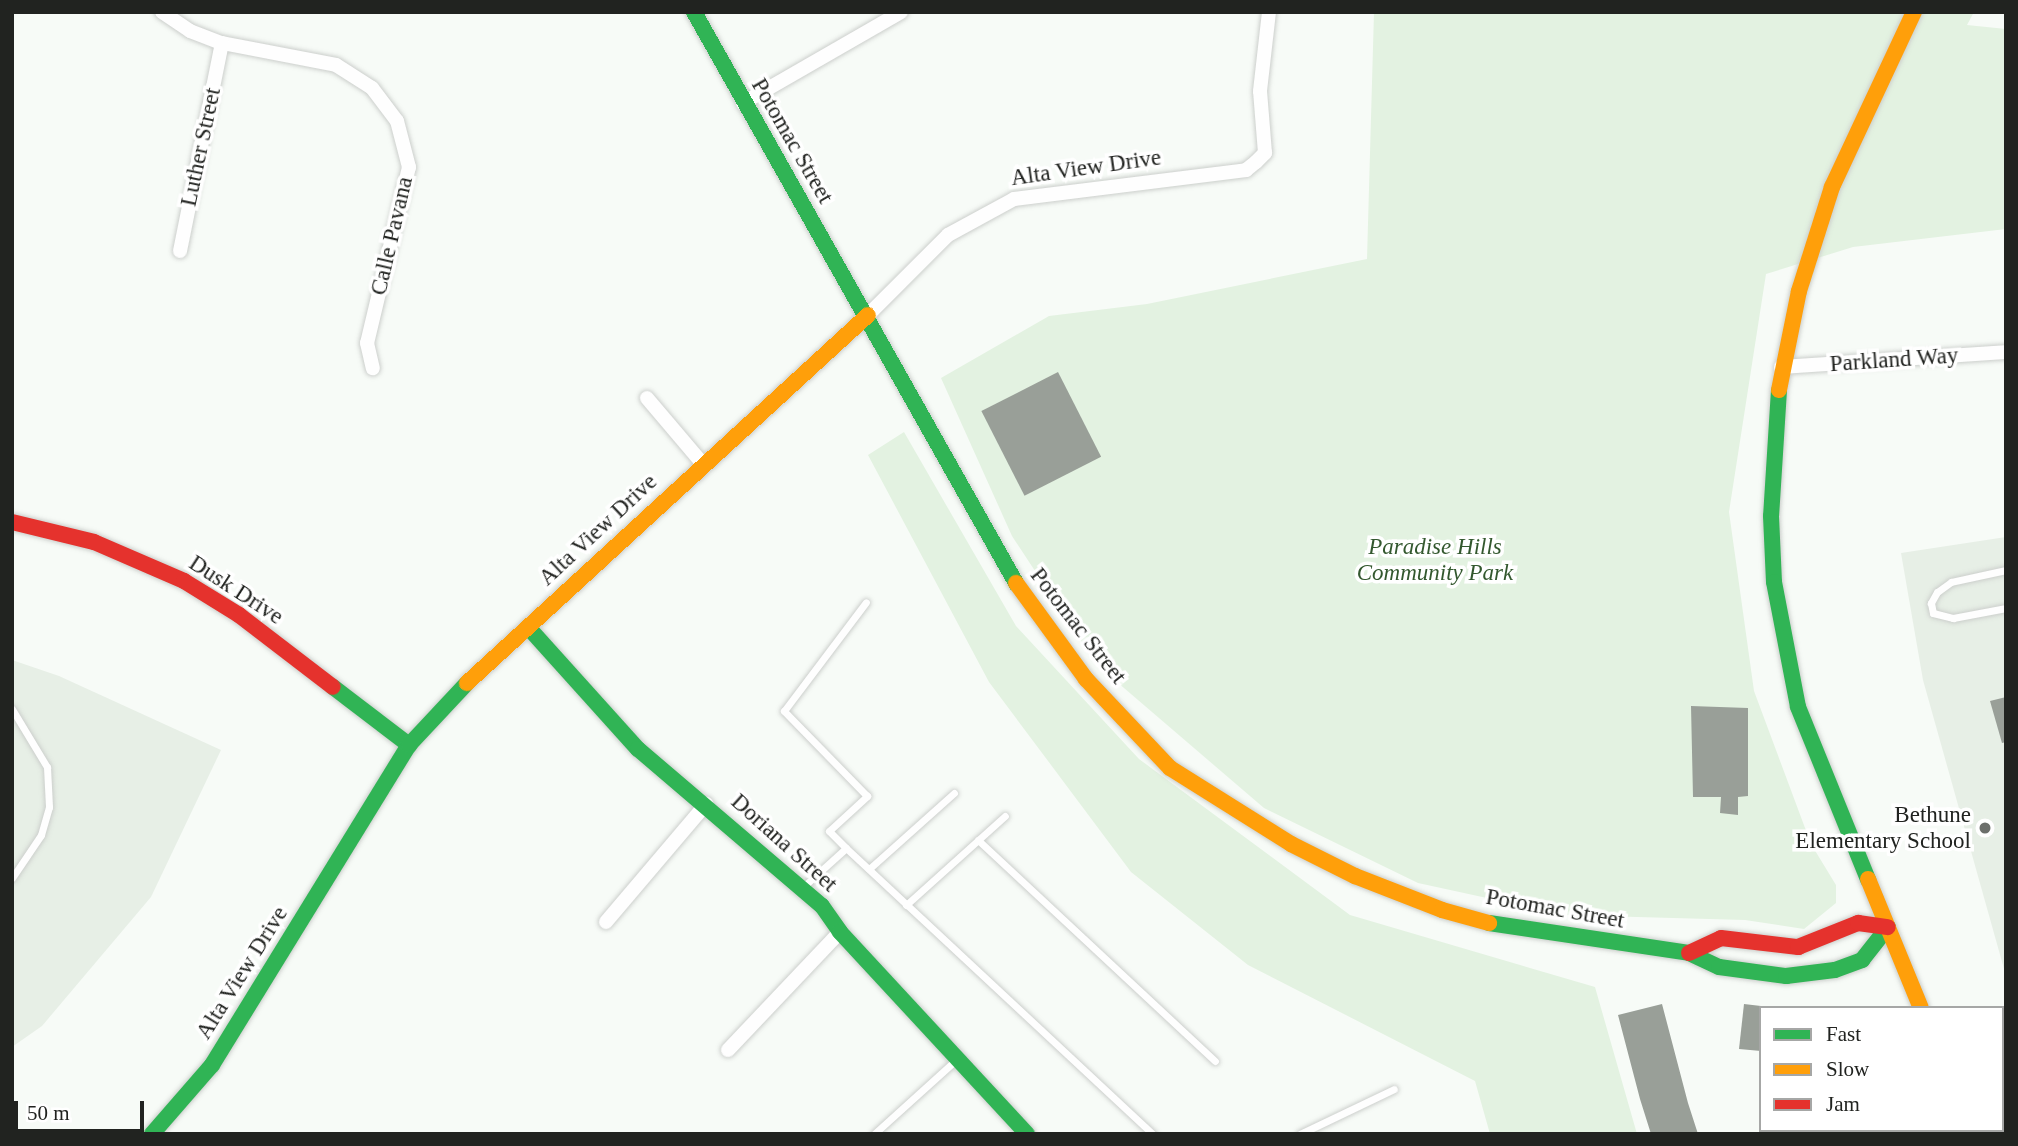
<!DOCTYPE html>
<style>
body{margin:0}
#map{position:relative;width:2018px;height:1146px;overflow:hidden;background:#f7fbf7;font-family:"Times New Roman",serif}
div>[style]{position:absolute}
[style*='--x']{left:calc(var(--x)*1px);top:calc(var(--y)*1px);width:calc(var(--w)*1px);rotate:calc(var(--a)*1deg)}
.built>*{inset:0;background:#e7efe6}
.green>*{inset:0;background:#e3f2e1}
.building>*{inset:0;background:#999f98;transform-origin:0 0}
.roads{filter:drop-shadow(0 0 2px #cccfcc) drop-shadow(0 0 2px #cccfcc)}
.lane>*{height:7px;margin:-3.5px;padding:0 3.5px;transform-origin:3.5px;border-radius:3.5px;background:#fefefe}
.street>*{height:14px;margin:-7px;padding:0 7px;transform-origin:7px;border-radius:7px;background:#fefefe}
.fast>*{height:16px;margin:-8px;padding:0 8px;transform-origin:8px;border-radius:8px;background:#30b455}
.slow>*{height:16px;margin:-8px;padding:0 8px;transform-origin:8px;border-radius:8px;background:#ff9f0a}
.jam>*{height:16px;margin:-8px;padding:0 8px;transform-origin:8px;border-radius:8px;background:#e5322d}
.dots>*{width:19px;height:19px;translate:-50% -50%;box-sizing:border-box;border:4px solid #fff;border-radius:50%}
span{translate:-50% -50%;white-space:nowrap;text-align:center;line-height:1.15;-webkit-text-stroke:7px #fff;paint-order:stroke}
.street-label{font-size:23px;color:#212320}
.park-label{font-size:23px;color:#33582e;font-style:italic}
.poi-label{font-size:23px;color:#212320}
.right{translate:-100% -50%;text-align:right}
.frame{position:absolute;inset:0;border:14px solid #212320;pointer-events:none}
.legend{position:absolute;left:1759px;top:1006px;width:245px;height:126px;box-sizing:border-box;background:#fff;border:2px solid #a6a7a6;margin:0;padding:9px 12px;list-style:none;font-size:21px;color:#212320}
.legend li{display:flex;align-items:center;gap:14px;height:35px}
.legend b{width:35px;border:2px solid #a6a7a6}
.scale{position:absolute;left:14px;top:1101px;width:130px;height:32px;box-sizing:border-box;border:4px solid #212320;border-top:0;padding-left:9px;font-size:21px;line-height:24px;white-space:nowrap;color:#212320;-webkit-text-stroke:5px #fff;paint-order:stroke}
</style>
<div id="map">
<div class="built">
<div style="clip-path:polygon(2006px 537px,2006px 976px,1923px 680px,1901px 553px)"></div>
<div style="clip-path:polygon(12px 660px,59px 676px,221px 750px,151px 897px,42px 1026px,12px 1047px)"></div>
</div>
<div class="green">
<div style="clip-path:polygon(1374px 12px,1974px 12px,1967px 25px,2006px 29px,2006px 229px,1853px 247px,1766px 274px,1729px 512px,1754px 691px,1811px 844px,1836px 885px,1836px 903px,1804px 929px,1745px 920px,1565px 915px,1418px 883px,1264px 808px,1096px 664px,1012px 536px,941px 378px,1049px 316px,1147px 304px,1367px 259px)"></div>
<div style="clip-path:polygon(904px 432px,1016px 626px,1139px 759px,1350px 915px,1595px 987px,1637px 1134px,1490px 1134px,1475px 1081px,1248px 965px,1131px 872px,989px 682px,868px 455px)"></div>
</div>
<div class="building">
<div style="left:1058px;top:372px;width:95px;height:86px;rotate:63deg"></div>
<div style="clip-path:polygon(2006px 697px,2006px 742px,2002px 743px,1990px 701px)"></div>
<div style="clip-path:polygon(1691px 706px,1748px 708px,1748px 796px,1738px 797px,1738px 815px,1720px 813px,1721px 797px,1693px 797px)"></div>
<div style="clip-path:polygon(1662px 1004px,1688px 1103px,1698px 1134px,1651px 1134px,1640px 1099px,1618px 1015px)"></div>
<div style="clip-path:polygon(1744px 1004px,1761px 1006px,1761px 1051px,1739px 1049px)"></div>
</div>
<div class="roads">
<div class="lane">
<div style="--x:2006;--y:570;--w:56;--a:167.7"></div>
<div style="--x:1951;--y:582;--w:17;--a:144"></div>
<div style="--x:1937;--y:592;--w:13;--a:119"></div>
<div style="--x:1931;--y:603;--w:10;--a:79"></div>
<div style="--x:1933;--y:613;--w:21;--a:14"></div>
<div style="--x:1953;--y:618;--w:54;--a:-10.7"></div>
<div style="--x:12;--y:709;--w:68;--a:58.9"></div>
<div style="--x:47;--y:767;--w:40;--a:87.1"></div>
<div style="--x:49;--y:807;--w:29;--a:106"></div>
<div style="--x:41;--y:835;--w:52;--a:124"></div>
<div style="--x:978;--y:840;--w:324;--a:43"></div>
<div style="--x:846;--y:848;--w:420;--a:43"></div>
<div style="--x:869;--y:869;--w:114;--a:-41.8"></div>
<div style="--x:803;--y:887;--w:58;--a:-42.2"></div>
<div style="--x:846;--y:848;--w:24;--a:-135"></div>
<div style="--x:829;--y:831;--w:52;--a:-42.6"></div>
<div style="--x:867;--y:796;--w:119;--a:-134.3"></div>
<div style="--x:784;--y:711;--w:136;--a:-53"></div>
<div style="--x:906;--y:905;--w:133;--a:-42"></div>
<div style="--x:874;--y:1134;--w:112;--a:-42.1"></div>
<div style="--x:1300;--y:1134;--w:104;--a:-25.6"></div>
</div>
<div class="street">
<div style="--x:162;--y:12;--w:34;--a:34"></div>
<div style="--x:190;--y:31;--w:34;--a:21"></div>
<div style="--x:222;--y:43;--w:116;--a:10.9"></div>
<div style="--x:336;--y:65;--w:43;--a:32.6"></div>
<div style="--x:372;--y:88;--w:41;--a:52.9"></div>
<div style="--x:397;--y:121;--w:48;--a:75.4"></div>
<div style="--x:409;--y:167;--w:181;--a:103.4"></div>
<div style="--x:367;--y:343;--w:26;--a:77"></div>
<div style="--x:743;--y:103;--w:182;--a:-29.9"></div>
<div style="--x:180;--y:251;--w:212;--a:-78.6"></div>
<div style="--x:868;--y:315;--w:113;--a:-45"></div>
<div style="--x:948;--y:235;--w:75;--a:-28.6"></div>
<div style="--x:1014;--y:199;--w:234;--a:-7.1"></div>
<div style="--x:1246;--y:170;--w:13;--a:-39"></div>
<div style="--x:1256;--y:162;--w:13;--a:-45"></div>
<div style="--x:1265;--y:153;--w:62;--a:-94.6"></div>
<div style="--x:1260;--y:91;--w:80;--a:-83.5"></div>
<div style="--x:1781;--y:367;--w:225;--a:-3.8"></div>
<div style="--x:647;--y:398;--w:87;--a:49.7"></div>
<div style="--x:606;--y:922;--w:155;--a:-49.7"></div>
<div style="--x:728;--y:1050;--w:163;--a:-46.5"></div>
</div>
<div class="fast">
<div style="--x:694;--y:12;--w:656;--a:60.58"></div>
<div style="--x:1779;--y:390;--w:126;--a:93.6"></div>
<div style="--x:1771;--y:516;--w:66;--a:87.4"></div>
<div style="--x:1774;--y:582;--w:127;--a:79.1"></div>
<div style="--x:1798;--y:707;--w:186;--a:67.9"></div>
<div style="--x:528;--y:627;--w:164;--a:48"></div>
<div style="--x:638;--y:749;--w:242;--a:40.5"></div>
<div style="--x:822;--y:906;--w:32;--a:55"></div>
<div style="--x:840;--y:932;--w:275;--a:47.2"></div>
<div style="--x:333;--y:687;--w:96;--a:37.3"></div>
<div style="--x:1489;--y:923;--w:202;--a:8.5"></div>
<div style="--x:1689;--y:953;--w:33;--a:25"></div>
<div style="--x:1719;--y:967;--w:68;--a:7.7"></div>
<div style="--x:1786;--y:976;--w:49;--a:-7"></div>
<div style="--x:1835;--y:970;--w:29;--a:-20"></div>
<div style="--x:1862;--y:960;--w:42;--a:-51.8"></div>
<div style="--x:1969;--y:1130;--w:4;--a:76"></div>
<div style="--x:152;--y:1134;--w:91;--a:-49"></div>
<div style="--x:212;--y:1065;--w:376;--a:-58.4"></div>
<div style="--x:409;--y:745;--w:85;--a:-46.9"></div>
</div>
<div class="slow">
<div style="--x:1779;--y:390;--w:101;--a:-78.6"></div>
<div style="--x:1799;--y:291;--w:109;--a:-72.4"></div>
<div style="--x:1832;--y:187;--w:193;--a:-64.9"></div>
<div style="--x:1016;--y:583;--w:119;--a:53.9"></div>
<div style="--x:1086;--y:679;--w:122;--a:46.7"></div>
<div style="--x:1170;--y:768;--w:143;--a:32.1"></div>
<div style="--x:1291;--y:844;--w:72;--a:26.6"></div>
<div style="--x:1355;--y:876;--w:93;--a:21.3"></div>
<div style="--x:1442;--y:910;--w:49;--a:15.5"></div>
<div style="--x:467;--y:683;--w:544;--a:-42.54"></div>
<div style="--x:1868;--y:879;--w:139;--a:67.7"></div>
</div>
<div class="jam">
<div style="--x:12;--y:522;--w:84;--a:13.7"></div>
<div style="--x:94;--y:542;--w:98;--a:23.4"></div>
<div style="--x:184;--y:581;--w:65;--a:31.7"></div>
<div style="--x:239;--y:615;--w:118;--a:37.5"></div>
<div style="--x:1689;--y:953;--w:35;--a:-25"></div>
<div style="--x:1721;--y:938;--w:78;--a:6.7"></div>
<div style="--x:1798;--y:947;--w:65;--a:-21.8"></div>
<div style="--x:1858;--y:923;--w:30;--a:8"></div>
</div>
</div>
<div class="dots">
<div style="left:1985px;top:828px;background:#6c6f6b"></div>
</div>
<div class="street-label">
<span style="left:792px;top:141px;rotate:60deg">Potomac Street</span>
<span style="left:201px;top:147px;rotate:-78deg">Luther Street</span>
<span style="left:1086px;top:168px;rotate:-8deg">Alta View Drive</span>
<span style="left:392px;top:236px;rotate:-77deg">Calle Pavana</span>
<span style="left:1894px;top:360px;rotate:-4deg">Parkland Way</span>
<span style="left:598px;top:530px;rotate:-43deg">Alta View Drive</span>
<span style="left:236px;top:590px;rotate:33deg">Dusk Drive</span>
<span style="left:1078px;top:626px;rotate:52deg">Potomac Street</span>
<span style="left:784px;top:843px;rotate:42deg">Doriana Street</span>
<span style="left:1555px;top:909px;rotate:10deg">Potomac Street</span>
<span style="left:242px;top:973px;rotate:-58deg">Alta View Drive</span>
</div>
<div class="park-label">
<span style="left:1435px;top:560px">Paradise Hills<br>Community Park</span>
</div>
<div class="poi-label">
<span class="right" style="left:1971px;top:828px">Bethune<br>Elementary School</span>
</div>
<div class="frame"></div>
<ul class="legend">
<li><b style="height:9px;background:#30b455"></b>Fast</li>
<li><b style="height:9px;background:#ff9f0a"></b>Slow</li>
<li><b style="height:9px;background:#e5322d"></b>Jam</li>
</ul>
<div class="scale">50 m</div>
</div>
